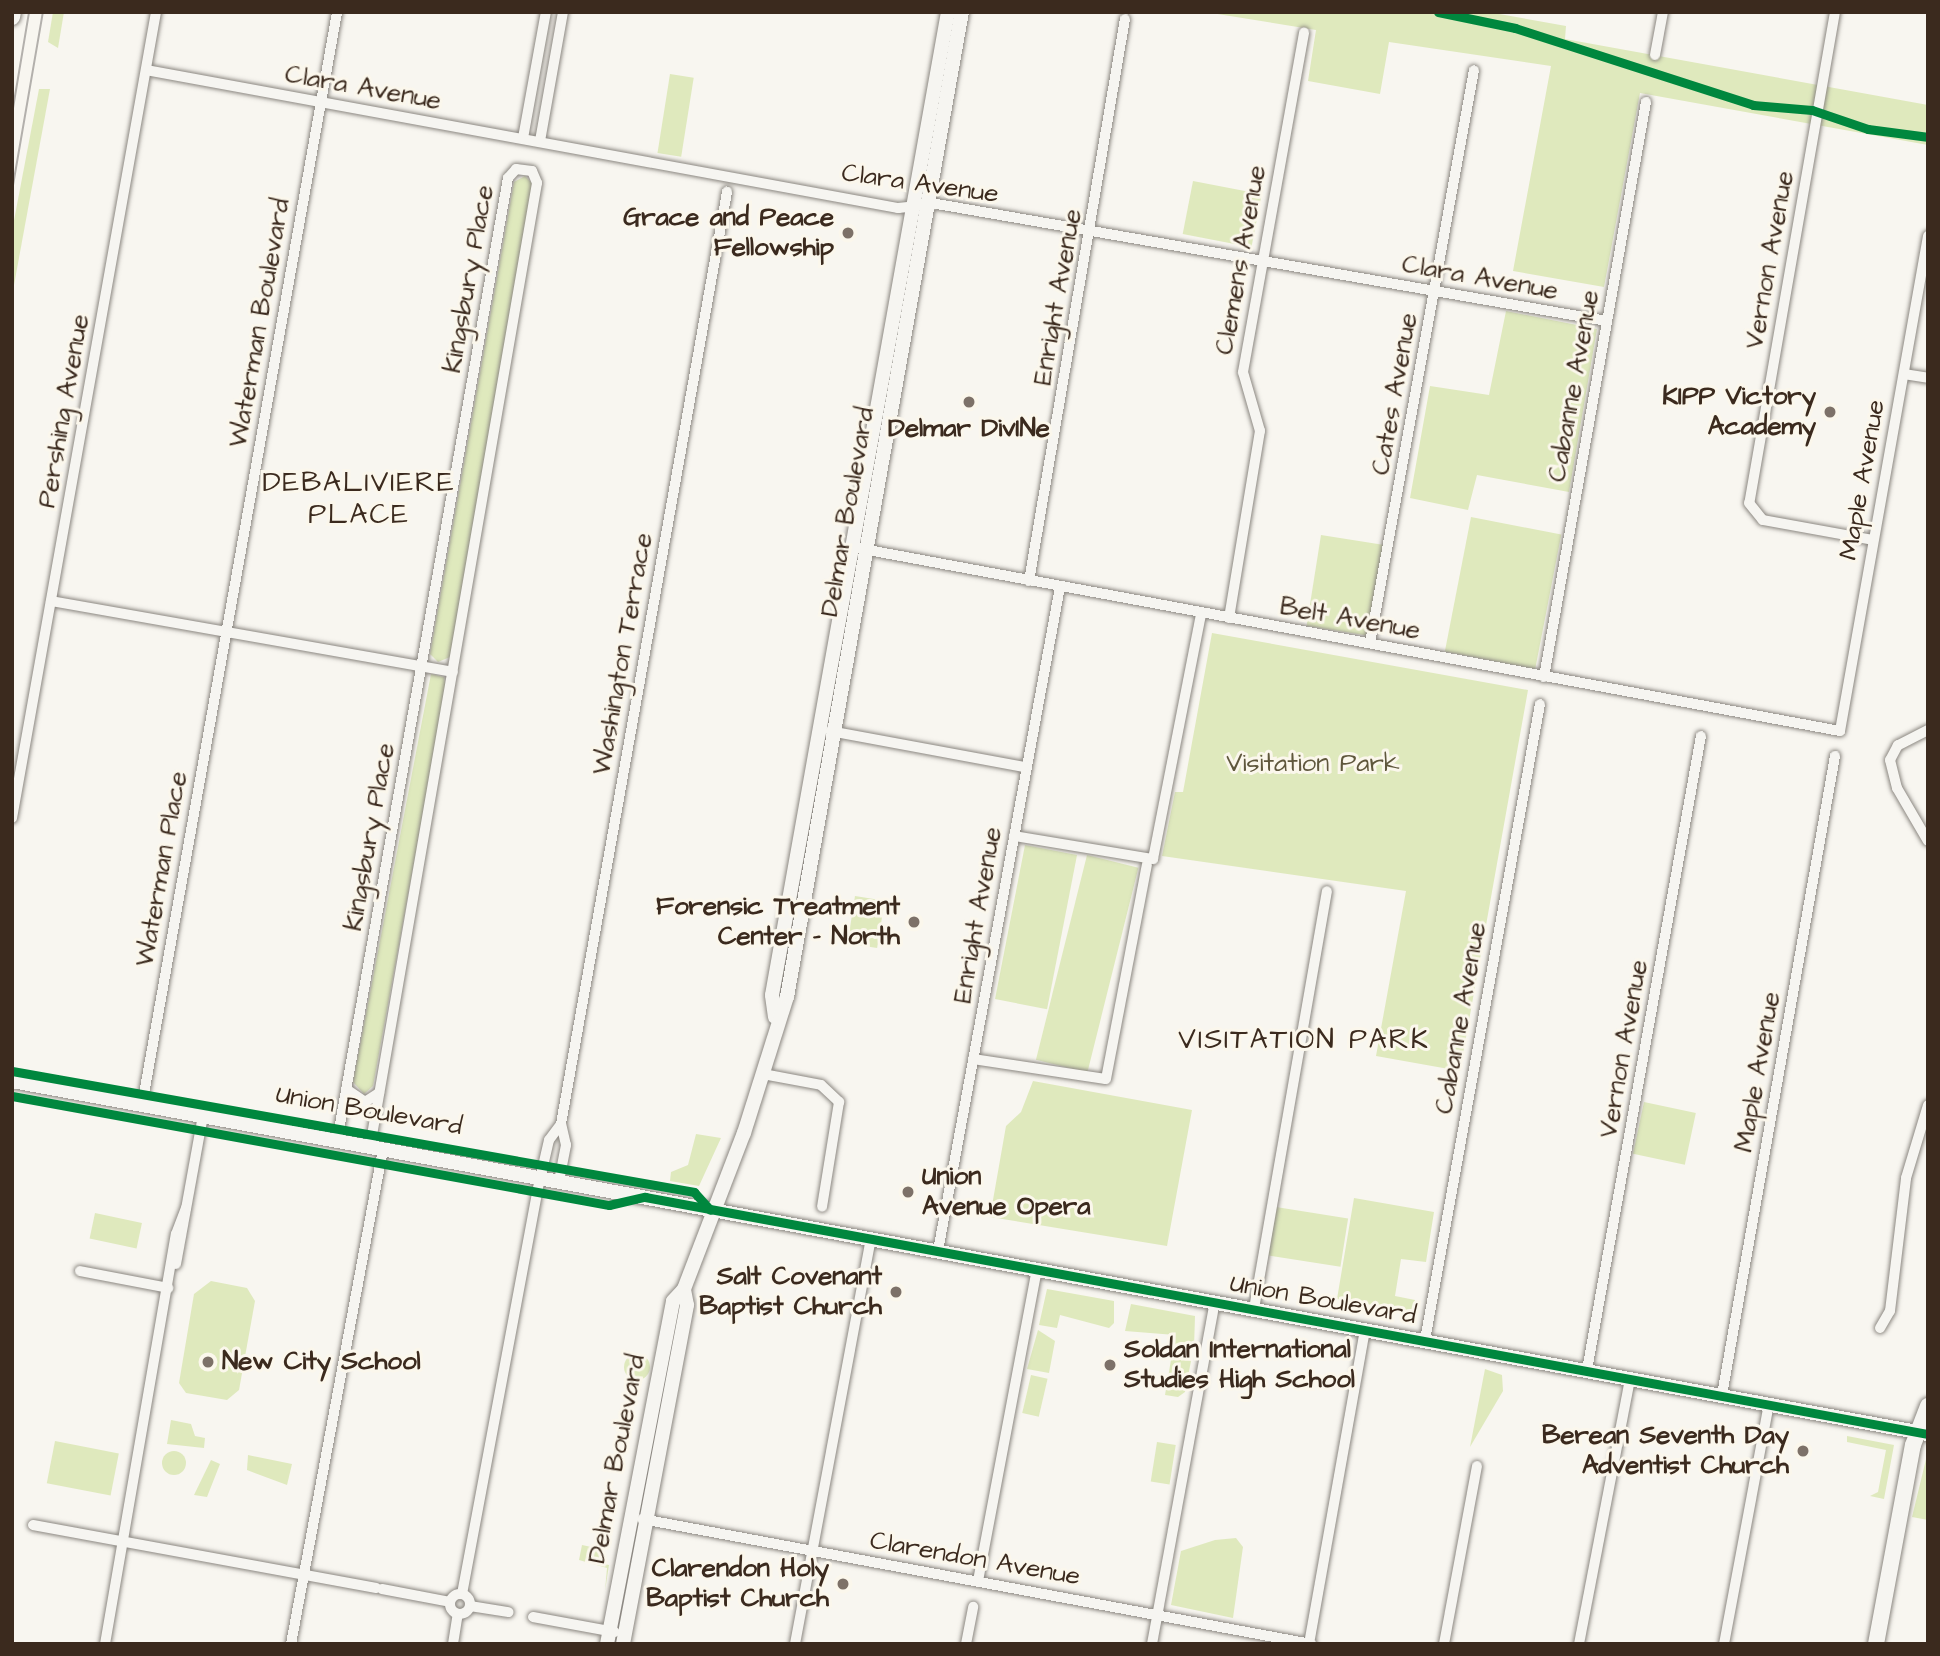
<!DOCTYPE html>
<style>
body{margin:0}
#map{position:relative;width:1940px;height:1656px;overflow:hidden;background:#f8f6f0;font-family:"Architects Daughter",sans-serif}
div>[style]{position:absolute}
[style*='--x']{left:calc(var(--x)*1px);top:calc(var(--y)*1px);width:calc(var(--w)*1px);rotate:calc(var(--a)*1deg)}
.green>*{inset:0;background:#dfe9bd;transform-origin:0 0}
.round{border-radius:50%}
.roads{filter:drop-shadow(0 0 2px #8b8781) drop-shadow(0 0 2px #8b8781)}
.street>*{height:10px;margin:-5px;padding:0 5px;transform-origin:5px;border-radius:5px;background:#f6f5f1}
.street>.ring{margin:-5px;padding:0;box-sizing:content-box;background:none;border:10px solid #f6f5f1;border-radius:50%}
.secondary>*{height:14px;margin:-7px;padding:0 7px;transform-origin:7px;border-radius:7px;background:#f6f5f1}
.primary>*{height:16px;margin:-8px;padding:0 8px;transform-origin:8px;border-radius:8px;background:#f6f5f1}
.tram>*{height:2px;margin:-1px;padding:0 1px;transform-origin:1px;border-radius:1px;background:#b3b0ac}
.cycleway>*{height:9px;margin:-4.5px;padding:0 4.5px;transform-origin:4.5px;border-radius:4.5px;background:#00873e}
.dots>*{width:19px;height:19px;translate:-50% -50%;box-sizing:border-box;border:4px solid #fbf7ec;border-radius:50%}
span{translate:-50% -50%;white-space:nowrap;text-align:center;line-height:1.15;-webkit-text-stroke:6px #fbf7ec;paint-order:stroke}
.street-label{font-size:26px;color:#3b2a1e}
.poi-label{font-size:26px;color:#3b2a1e;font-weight:700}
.right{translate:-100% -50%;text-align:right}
.left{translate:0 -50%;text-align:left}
.park-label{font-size:26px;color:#5f573c}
.neighbourhood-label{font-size:28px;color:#3b2a1e;letter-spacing:2px}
.frame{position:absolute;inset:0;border:14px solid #3b2a1e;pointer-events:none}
</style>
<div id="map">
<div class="green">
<div style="clip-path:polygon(53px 12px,64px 12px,58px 48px,48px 42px)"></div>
<div style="clip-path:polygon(1205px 12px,1488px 12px,1566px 26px,1565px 39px,1928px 105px,1928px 145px,1640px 93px,1604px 287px,1513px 271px,1551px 66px,1389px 42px,1380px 94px,1308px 81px,1316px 30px)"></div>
<div style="left:670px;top:74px;width:24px;height:80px;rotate:9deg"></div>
<div style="clip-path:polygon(39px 89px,50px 89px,12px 296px,12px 231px)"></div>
<div style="clip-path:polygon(525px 176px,533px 184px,450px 657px,438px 662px,430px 654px,514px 182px)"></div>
<div style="left:1193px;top:181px;width:70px;height:54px;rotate:11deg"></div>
<div style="clip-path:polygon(1506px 311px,1597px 329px,1569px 492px,1477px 475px,1468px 510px,1410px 498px,1430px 386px,1489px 395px)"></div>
<div style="left:1471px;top:517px;width:92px;height:137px;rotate:11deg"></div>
<div style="left:1321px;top:535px;width:64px;height:92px;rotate:9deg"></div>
<div style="clip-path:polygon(1212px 633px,1528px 690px,1460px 1071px,1376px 1056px,1406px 891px,1162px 856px,1175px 792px,1183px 792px)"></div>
<div style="clip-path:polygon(431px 674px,444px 677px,446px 688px,373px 1086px,364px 1094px,353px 1082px)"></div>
<div style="left:1025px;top:845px;width:53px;height:157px;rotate:11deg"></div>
<div style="left:1087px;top:855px;width:53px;height:211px;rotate:14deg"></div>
<div style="left:855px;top:896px;width:30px;height:48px;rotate:9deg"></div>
<div style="clip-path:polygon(1033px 1081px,1192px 1110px,1167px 1246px,990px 1217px,1006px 1126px,1021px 1112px)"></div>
<div style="left:1644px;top:1102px;width:53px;height:53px;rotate:12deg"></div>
<div style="clip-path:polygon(696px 1134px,721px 1138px,699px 1186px,670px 1181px,671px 1172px,688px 1165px)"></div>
<div style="clip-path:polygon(1354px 1198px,1434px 1212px,1426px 1262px,1401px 1259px,1395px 1296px,1415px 1300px,1413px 1312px,1337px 1299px)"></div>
<div style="left:1276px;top:1207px;width:73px;height:49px;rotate:9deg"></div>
<div style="left:95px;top:1213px;width:48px;height:26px;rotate:12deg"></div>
<div style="clip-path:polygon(211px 1281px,247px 1288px,255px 1301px,239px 1390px,227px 1400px,186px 1393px,179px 1383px,194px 1294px)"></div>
<div style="clip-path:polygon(1047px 1289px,1114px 1301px,1114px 1323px,1109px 1328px,1060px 1315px,1057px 1328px,1039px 1325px)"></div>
<div style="clip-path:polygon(1131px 1304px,1195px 1316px,1194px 1348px,1173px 1349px,1175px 1335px,1125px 1331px)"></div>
<div style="clip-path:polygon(1038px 1330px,1055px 1341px,1049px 1373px,1027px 1369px)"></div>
<div style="clip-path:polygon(1172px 1354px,1191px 1361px,1185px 1392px,1178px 1397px,1165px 1395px)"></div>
<div class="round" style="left:624px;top:1354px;width:26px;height:26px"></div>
<div style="clip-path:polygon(1485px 1369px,1502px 1375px,1503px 1391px,1470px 1447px)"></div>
<div style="left:1031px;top:1375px;width:17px;height:39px;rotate:13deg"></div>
<div style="clip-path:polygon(171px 1420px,191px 1424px,195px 1436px,205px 1438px,204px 1448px,167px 1444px)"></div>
<div style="clip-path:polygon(1847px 1436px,1894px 1445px,1884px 1499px,1870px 1496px,1878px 1492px,1886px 1450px,1847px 1442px)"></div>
<div style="left:55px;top:1441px;width:65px;height:43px;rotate:11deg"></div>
<div style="left:1157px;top:1442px;width:19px;height:40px;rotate:9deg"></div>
<div class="round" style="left:162px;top:1451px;width:24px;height:24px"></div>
<div style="clip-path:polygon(1928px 1451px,1928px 1520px,1912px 1517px)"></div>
<div style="clip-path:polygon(248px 1455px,292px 1464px,287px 1485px,247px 1470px)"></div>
<div style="clip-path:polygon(211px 1460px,220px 1464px,207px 1497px,194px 1495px)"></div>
<div style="clip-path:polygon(1215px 1540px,1236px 1538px,1243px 1547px,1233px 1618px,1171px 1605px,1181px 1551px)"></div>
<div style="clip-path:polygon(582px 1545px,601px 1549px,599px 1563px,609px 1565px,605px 1591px,607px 1568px,579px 1560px)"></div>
</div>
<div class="roads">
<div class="street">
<div style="--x:1835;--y:12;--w:498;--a:99.9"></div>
<div style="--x:1749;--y:503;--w:22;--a:51"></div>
<div style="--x:1763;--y:520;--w:112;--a:10.3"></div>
<div style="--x:1655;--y:55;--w:44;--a:-79.5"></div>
<div style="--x:146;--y:70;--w:765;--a:10.4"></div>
<div style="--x:898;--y:208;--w:39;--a:-6"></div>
<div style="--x:937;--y:204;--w:680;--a:9.91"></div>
<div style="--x:523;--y:138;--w:128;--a:-79.7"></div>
<div style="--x:540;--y:141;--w:131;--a:-79.9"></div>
<div style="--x:1904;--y:374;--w:24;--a:9"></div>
<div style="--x:852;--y:547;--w:1005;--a:10.55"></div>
<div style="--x:1840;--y:731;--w:503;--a:-79.92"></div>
<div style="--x:1029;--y:581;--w:570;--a:-80.31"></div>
<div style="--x:51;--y:601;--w:408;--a:10"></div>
<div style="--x:1229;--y:618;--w:190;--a:-80.6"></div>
<div style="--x:1260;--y:431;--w:61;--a:-106.1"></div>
<div style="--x:1243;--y:372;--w:345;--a:-79.8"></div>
<div style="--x:1370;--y:643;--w:582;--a:-79.71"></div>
<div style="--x:1544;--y:677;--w:584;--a:-79.94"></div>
<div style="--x:1928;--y:730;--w:34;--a:153"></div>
<div style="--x:1898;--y:745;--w:17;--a:118"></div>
<div style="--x:1890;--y:760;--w:29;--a:76"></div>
<div style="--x:1897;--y:788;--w:61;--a:59.7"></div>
<div style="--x:830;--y:731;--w:198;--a:10.5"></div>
<div style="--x:12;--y:818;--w:819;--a:-79.87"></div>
<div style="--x:1014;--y:836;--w:141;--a:9.4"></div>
<div style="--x:1153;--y:859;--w:250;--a:-78.9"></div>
<div style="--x:973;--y:1059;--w:134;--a:8.6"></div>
<div style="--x:1106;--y:1079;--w:218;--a:-79.2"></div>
<div style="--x:763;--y:1074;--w:59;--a:10.7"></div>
<div style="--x:821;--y:1085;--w:25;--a:43"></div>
<div style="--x:839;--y:1102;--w:106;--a:99.2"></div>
<div style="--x:346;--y:1089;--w:23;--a:34"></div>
<div style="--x:365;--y:1102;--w:17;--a:-33"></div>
<div style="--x:142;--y:1105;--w:1110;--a:-79.88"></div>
<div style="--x:561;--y:1124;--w:947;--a:-79.9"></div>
<div style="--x:337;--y:1141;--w:978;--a:-79.93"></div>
<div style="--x:508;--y:178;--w:12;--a:-48"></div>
<div style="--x:516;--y:169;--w:16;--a:7"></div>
<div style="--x:532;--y:171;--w:13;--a:67"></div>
<div style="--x:537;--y:183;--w:978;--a:99.83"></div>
<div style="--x:559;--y:1181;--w:37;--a:-79"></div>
<div style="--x:566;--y:1145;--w:22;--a:-103"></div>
<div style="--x:938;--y:1251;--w:675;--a:-79.59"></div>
<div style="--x:176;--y:1264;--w:150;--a:-79.7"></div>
<div style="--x:80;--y:1271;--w:90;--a:10.9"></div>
<div style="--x:1254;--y:1309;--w:424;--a:-80.1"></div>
<div style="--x:1880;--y:1328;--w:20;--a:-60"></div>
<div style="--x:1890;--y:1311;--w:134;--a:-83.1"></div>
<div style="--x:1906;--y:1178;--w:76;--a:-73.2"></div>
<div style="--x:1425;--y:1340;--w:646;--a:-79.75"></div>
<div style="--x:1587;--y:1370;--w:644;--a:-79.81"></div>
<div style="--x:1722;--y:1395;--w:649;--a:-79.97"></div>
<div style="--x:642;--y:1519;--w:681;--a:10.58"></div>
<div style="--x:33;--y:1525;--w:349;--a:10.4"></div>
<div style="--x:978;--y:1581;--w:318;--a:-79.3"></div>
<div style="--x:382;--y:1589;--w:69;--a:10.8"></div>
<div style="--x:462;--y:1594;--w:409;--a:-79.4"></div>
<div style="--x:537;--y:1192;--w:53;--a:-77"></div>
<div style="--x:549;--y:1140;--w:20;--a:-53"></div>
<div class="ring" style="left:450px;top:1594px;width:10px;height:10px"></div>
<div style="--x:470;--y:1606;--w:39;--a:9"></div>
<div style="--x:533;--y:1617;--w:83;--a:10.4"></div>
<div style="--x:105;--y:1644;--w:416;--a:-80.2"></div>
<div style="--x:176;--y:1234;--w:28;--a:-69"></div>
<div style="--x:291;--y:1644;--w:503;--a:-79.47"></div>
<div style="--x:453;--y:1644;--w:30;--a:-81"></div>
<div style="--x:795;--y:1644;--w:412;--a:-79.4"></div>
<div style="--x:966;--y:1644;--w:38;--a:-79"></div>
<div style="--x:1152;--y:1644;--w:348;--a:-79.6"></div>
<div style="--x:1309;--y:1644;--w:320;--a:-79.9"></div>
<div style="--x:1444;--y:1644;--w:181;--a:-79.5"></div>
<div style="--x:1579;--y:1644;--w:271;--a:-79.1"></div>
<div style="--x:1724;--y:1644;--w:245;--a:-79.4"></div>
</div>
<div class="secondary">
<div style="--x:775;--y:1017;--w:22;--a:-98"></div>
<div style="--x:772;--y:995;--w:999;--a:-79.85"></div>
<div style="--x:12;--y:1081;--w:1948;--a:10.44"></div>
<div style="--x:607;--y:1644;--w:349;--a:-79.1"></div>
<div style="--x:673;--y:1301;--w:16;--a:-47"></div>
<div style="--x:684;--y:1289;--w:167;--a:-69"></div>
<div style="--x:744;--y:1133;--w:143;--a:-72.5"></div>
<div style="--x:787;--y:997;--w:1000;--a:-79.93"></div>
<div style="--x:623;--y:1644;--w:345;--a:-79.3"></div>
<div style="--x:687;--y:1305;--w:16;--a:-101"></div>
</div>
<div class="primary">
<div style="--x:12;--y:17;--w:5;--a:-79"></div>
<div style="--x:1876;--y:1644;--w:202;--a:-79.5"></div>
<div style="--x:1913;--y:1445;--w:42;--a:-69"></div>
</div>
</div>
<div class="tram">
<div style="--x:12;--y:114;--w:103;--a:-80.5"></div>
<div style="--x:12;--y:191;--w:182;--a:-80.2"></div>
</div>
<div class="cycleway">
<div style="--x:1438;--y:12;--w:79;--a:11.7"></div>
<div style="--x:1515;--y:28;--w:250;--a:17.9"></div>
<div style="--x:1753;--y:105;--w:59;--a:4.8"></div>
<div style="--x:1812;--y:110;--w:59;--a:18.7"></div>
<div style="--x:1868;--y:129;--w:61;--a:7.6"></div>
<div style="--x:12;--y:1071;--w:693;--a:10.06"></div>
<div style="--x:694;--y:1192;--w:24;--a:48"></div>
<div style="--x:12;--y:1096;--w:607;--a:10.35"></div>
<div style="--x:609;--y:1205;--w:37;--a:-13"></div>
<div style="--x:645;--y:1197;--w:1305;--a:10.47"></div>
</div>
<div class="dots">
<div style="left:848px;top:233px;background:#7d7168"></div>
<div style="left:969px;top:402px;background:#7d7168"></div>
<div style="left:1830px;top:412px;background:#7d7168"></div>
<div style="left:914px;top:922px;background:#7d7168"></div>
<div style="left:908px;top:1192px;background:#7d7168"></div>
<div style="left:896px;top:1292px;background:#7d7168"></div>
<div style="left:208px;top:1362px;background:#7d7168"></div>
<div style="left:1110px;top:1365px;background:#7d7168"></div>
<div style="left:1803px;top:1451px;background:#7d7168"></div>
<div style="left:843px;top:1584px;background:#7d7168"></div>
</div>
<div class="street-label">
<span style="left:363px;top:88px;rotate:10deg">Clara Avenue</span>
<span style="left:920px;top:184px;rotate:8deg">Clara Avenue</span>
<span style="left:1241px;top:260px;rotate:-80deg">Clemens Avenue</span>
<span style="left:1770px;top:260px;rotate:-80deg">Vernon Avenue</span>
<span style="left:1480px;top:278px;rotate:10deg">Clara Avenue</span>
<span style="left:469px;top:279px;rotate:-80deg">Kingsbury Place</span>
<span style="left:1058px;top:297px;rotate:-80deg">Enright Avenue</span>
<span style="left:260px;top:323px;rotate:-80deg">Waterman Boulevard</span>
<span style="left:1574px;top:386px;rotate:-80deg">Cabanne Avenue</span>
<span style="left:1395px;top:394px;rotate:-80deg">Cates Avenue</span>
<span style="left:64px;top:411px;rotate:-80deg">Pershing Avenue</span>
<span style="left:1863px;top:480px;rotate:-80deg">Maple Avenue</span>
<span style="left:848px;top:512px;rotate:-80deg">Delmar Boulevard</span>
<span style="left:1350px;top:619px;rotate:10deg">Belt Avenue</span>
<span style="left:623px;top:654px;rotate:-80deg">Washington Terrace</span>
<span style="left:370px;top:837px;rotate:-80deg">Kingsbury Place</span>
<span style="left:162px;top:869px;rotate:-80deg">Waterman Place</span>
<span style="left:978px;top:915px;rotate:-80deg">Enright Avenue</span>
<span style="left:1461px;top:1018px;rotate:-80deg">Cabanne Avenue</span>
<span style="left:1624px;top:1049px;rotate:-80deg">Vernon Avenue</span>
<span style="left:1758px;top:1072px;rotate:-80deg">Maple Avenue</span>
<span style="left:369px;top:1111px;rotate:10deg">Union Boulevard</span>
<span style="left:1323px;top:1300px;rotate:10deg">Union Boulevard</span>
<span style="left:617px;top:1459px;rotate:-79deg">Delmar Boulevard</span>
<span style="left:975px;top:1559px;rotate:10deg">Clarendon Avenue</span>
</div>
<div class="poi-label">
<span class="right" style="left:834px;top:233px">Grace and Peace<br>Fellowship</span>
<span class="right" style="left:1816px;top:412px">KIPP Victory<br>Academy</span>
<span style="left:969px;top:429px">Delmar DivINe</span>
<span class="right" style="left:900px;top:922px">Forensic Treatment<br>Center - North</span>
<span class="left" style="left:922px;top:1192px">Union<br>Avenue Opera</span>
<span class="right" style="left:882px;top:1292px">Salt Covenant<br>Baptist Church</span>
<span class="left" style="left:1124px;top:1365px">Soldan International<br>Studies High School</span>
<span class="left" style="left:222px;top:1362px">New City School</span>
<span class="right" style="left:1789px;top:1451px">Berean Seventh Day<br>Adventist Church</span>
<span class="right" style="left:829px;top:1584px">Clarendon Holy<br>Baptist Church</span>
</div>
<div class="park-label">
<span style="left:1313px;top:764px">Visitation Park</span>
</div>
<div class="neighbourhood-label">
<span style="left:359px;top:499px">DEBALIVIERE<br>PLACE</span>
<span style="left:1304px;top:1040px">VISITATION PARK</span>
</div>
<div class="frame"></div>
</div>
